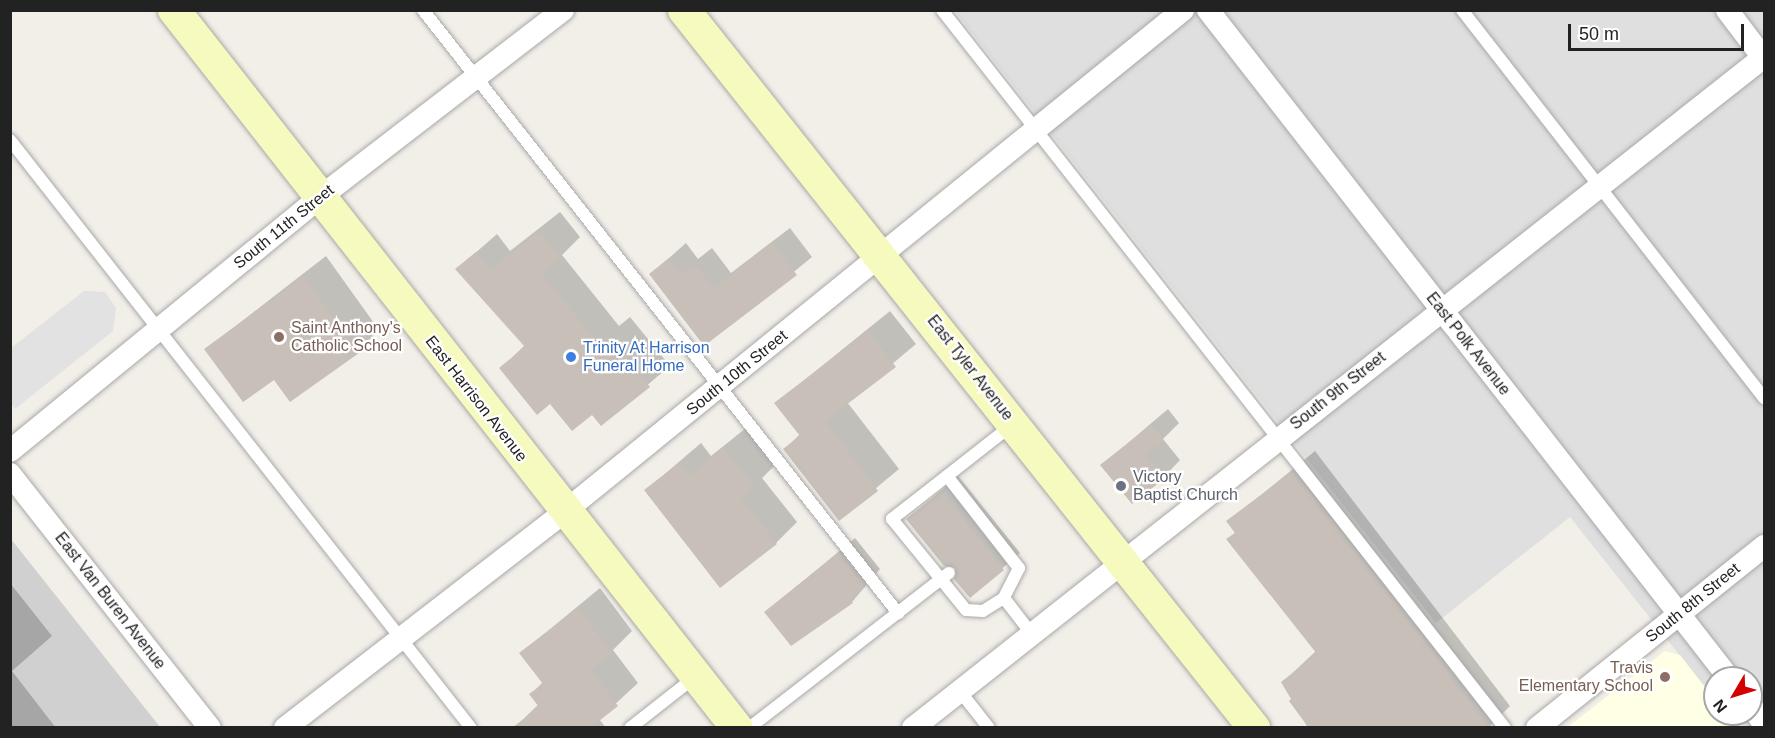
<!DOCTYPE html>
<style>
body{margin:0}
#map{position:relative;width:1775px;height:738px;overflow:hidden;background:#f2efe9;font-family:Arial,sans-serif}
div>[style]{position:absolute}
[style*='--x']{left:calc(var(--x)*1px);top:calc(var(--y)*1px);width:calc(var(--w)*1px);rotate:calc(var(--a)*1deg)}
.residential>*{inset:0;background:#e0dfdf}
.education>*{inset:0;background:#ffffe5}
.religious>*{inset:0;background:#d0d0d0}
.parking>*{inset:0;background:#e2e2e2}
.shadow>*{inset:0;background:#0003}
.building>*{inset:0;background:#c7bfb8}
.roads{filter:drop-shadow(0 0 2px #a9a9a9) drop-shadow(0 0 2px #a9a9a9)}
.service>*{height:12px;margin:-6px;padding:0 6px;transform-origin:6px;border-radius:6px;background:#fff}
.minor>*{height:22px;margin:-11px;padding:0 11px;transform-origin:11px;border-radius:11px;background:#fff}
.secondary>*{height:32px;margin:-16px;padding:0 16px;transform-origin:16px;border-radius:16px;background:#f7fabf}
.dots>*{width:16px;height:16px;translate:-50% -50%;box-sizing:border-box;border:3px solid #fff;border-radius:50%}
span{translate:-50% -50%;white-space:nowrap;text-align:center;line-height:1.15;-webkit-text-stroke:4.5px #fff;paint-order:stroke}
.street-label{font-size:16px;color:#222}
.education-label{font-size:16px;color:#785e54}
.left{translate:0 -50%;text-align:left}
.right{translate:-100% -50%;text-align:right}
.shop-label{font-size:16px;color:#366cbe}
.worship-label{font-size:16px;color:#5b616d}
.frame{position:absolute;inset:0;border:12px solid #222;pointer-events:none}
.north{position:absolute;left:1703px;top:666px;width:60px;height:60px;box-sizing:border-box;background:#fff;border:2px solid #a7a7a7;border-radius:50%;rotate:232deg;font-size:16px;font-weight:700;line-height:24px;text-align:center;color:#222}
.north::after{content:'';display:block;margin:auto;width:21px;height:27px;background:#d40000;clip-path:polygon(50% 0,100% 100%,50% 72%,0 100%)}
.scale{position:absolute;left:1568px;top:24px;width:176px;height:27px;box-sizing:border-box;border:3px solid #222;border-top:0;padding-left:8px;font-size:18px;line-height:21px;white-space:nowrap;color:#222;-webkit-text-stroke:4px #fff;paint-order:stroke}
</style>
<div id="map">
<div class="residential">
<div style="clip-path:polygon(955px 11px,1764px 11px,1764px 727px,1737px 727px,1726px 714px,1751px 714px,1751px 678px,1715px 678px,1715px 700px,1570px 517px,1436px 623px)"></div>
</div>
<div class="education">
<div style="clip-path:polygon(1665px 651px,1680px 655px,1715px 700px,1715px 714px,1726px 714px,1737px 727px,1568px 727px)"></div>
</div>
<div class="religious">
<div style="clip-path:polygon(11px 539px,160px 727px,11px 727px)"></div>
</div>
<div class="parking">
<div style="clip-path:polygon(84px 291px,105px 292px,116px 308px,113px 331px,15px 409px,11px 403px,11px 348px)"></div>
</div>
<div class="shadow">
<div style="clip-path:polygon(560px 212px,580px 237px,562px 255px,619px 326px,630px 317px,670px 366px,601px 424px,593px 413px,551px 402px,501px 368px,525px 345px,457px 269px,497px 234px,510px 251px)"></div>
<div style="clip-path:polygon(790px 228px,812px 257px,705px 344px,651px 274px,686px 243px,698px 259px,712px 248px,731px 273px)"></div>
<div style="clip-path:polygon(326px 256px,379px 330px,358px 351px,290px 400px,274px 378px,206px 349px)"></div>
<div style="clip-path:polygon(890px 311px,916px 344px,847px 402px,899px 469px,839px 519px,785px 449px,800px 434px,776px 403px)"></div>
<div style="clip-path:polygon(1168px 409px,1179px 423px,1163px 439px,1180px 460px,1164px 477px,1102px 465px)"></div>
<div style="clip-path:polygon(746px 428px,775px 465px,762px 478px,797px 522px,776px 543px,646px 490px,701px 443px,711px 456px)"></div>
<div style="clip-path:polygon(1315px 451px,1510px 706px,1488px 728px,1309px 728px,1289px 701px,1294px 696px,1283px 682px,1316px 651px,1228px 539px,1236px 532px,1228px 522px)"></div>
<div style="clip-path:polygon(958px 476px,1020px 553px,970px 596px,957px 566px,908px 519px)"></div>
<div style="clip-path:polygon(855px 538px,880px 569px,852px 602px,766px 612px)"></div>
<div style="clip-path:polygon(10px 583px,52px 636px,12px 671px,56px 728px,10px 728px)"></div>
<div style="clip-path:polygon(600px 588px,632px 631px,613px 650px,638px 683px,599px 719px,606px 728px,514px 728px,539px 704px,531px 694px,543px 682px,521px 653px)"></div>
</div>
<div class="building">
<div style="clip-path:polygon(539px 231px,561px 258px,541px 273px,599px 344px,609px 336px,650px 387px,601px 426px,592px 415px,572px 431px,550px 404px,537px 415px,499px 368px,525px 347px,455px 269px,476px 252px,490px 270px)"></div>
<div style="clip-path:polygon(772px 243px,797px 275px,704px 346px,649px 274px,669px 258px,681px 274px,694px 264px,714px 288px)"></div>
<div style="clip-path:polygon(304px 276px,359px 353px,290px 402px,274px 380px,243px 402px,204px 349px)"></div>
<div style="clip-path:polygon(868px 331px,896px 367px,825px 421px,878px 491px,839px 521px,783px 449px,800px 436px,774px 403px)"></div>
<div style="clip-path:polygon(1151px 425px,1164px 441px,1146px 455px,1165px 478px,1132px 504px,1100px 465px)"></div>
<div style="clip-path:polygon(724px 448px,755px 487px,741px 498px,777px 544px,720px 588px,644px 490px,679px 463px,689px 476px)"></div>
<div style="clip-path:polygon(1293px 471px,1335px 524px,1490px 728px,1308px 728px,1281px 682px,1317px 654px,1226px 539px,1235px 533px,1226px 521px)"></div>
<div style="clip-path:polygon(941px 491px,1004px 570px,970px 598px,954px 579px,955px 568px,944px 566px,906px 519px)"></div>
<div style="clip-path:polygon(838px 553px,865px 587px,850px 599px,853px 603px,791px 646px,764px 612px)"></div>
<div style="clip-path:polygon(578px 608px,612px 653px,591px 670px,618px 706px,590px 728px,512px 728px,539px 707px,529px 694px,543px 684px,519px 653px)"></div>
</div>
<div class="roads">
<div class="service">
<div style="--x:423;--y:10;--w:768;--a:51.77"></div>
<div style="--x:942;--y:10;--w:912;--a:51.9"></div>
<div style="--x:1462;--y:10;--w:492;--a:52.1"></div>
<div style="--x:10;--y:140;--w:747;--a:51.9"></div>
<div style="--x:1012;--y:425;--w:83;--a:141.9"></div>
<div style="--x:947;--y:476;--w:117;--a:52"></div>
<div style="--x:1019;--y:568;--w:34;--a:117"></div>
<div style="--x:1004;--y:598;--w:44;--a:52.4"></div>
<div style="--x:947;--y:476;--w:70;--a:142"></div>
<div style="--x:892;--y:519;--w:117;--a:50.9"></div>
<div style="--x:966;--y:610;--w:17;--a:3"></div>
<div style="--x:983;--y:611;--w:25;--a:-32"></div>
<div style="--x:959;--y:690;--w:48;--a:51.7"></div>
<div style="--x:630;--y:728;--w:83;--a:-38.1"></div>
<div style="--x:749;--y:728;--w:253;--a:-37.8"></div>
</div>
<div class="minor">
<div style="--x:1208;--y:10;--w:847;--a:52.05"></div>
<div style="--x:1727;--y:10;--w:61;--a:52.9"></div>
<div style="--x:10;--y:451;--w:399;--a:-39.3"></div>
<div style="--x:319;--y:198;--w:308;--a:-37.6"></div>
<div style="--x:10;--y:474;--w:323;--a:51.8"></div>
<div style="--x:1751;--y:706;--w:22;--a:54"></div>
<div style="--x:285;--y:728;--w:353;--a:-37.7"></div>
<div style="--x:564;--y:512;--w:797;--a:-39.04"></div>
<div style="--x:913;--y:728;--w:1084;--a:-38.26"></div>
<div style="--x:1537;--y:728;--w:291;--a:-38.7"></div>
</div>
<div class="secondary">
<div style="--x:174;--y:10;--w:912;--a:51.9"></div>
<div style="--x:684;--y:10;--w:917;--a:51.55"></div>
</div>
</div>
<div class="dots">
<div style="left:279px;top:337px;background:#8d6e63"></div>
<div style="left:571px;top:357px;background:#3f7fe0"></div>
<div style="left:1121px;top:486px;background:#6b7280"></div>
<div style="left:1665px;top:677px;background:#8d6e63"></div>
</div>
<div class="street-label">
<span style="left:284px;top:227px;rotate:-39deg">South 11th Street</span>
<span style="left:1468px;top:344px;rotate:52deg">East Polk Avenue</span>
<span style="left:970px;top:368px;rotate:52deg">East Tyler Avenue</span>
<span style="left:737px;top:373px;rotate:-39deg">South 10th Street</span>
<span style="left:1338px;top:391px;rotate:-38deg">South 9th Street</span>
<span style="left:476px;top:399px;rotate:52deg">East Harrison Avenue</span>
<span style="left:110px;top:601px;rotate:52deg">East Van Buren Avenue</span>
<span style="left:1693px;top:603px;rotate:-39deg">South 8th Street</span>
</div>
<div class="education-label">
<span class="left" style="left:291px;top:337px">Saint Anthony's<br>Catholic School</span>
<span class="right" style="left:1653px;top:677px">Travis<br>Elementary School</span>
</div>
<div class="shop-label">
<span class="left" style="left:583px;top:357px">Trinity At Harrison<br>Funeral Home</span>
</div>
<div class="worship-label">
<span class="left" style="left:1133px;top:486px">Victory<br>Baptist Church</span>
</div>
<div class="frame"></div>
<div class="north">N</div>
<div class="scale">50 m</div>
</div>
